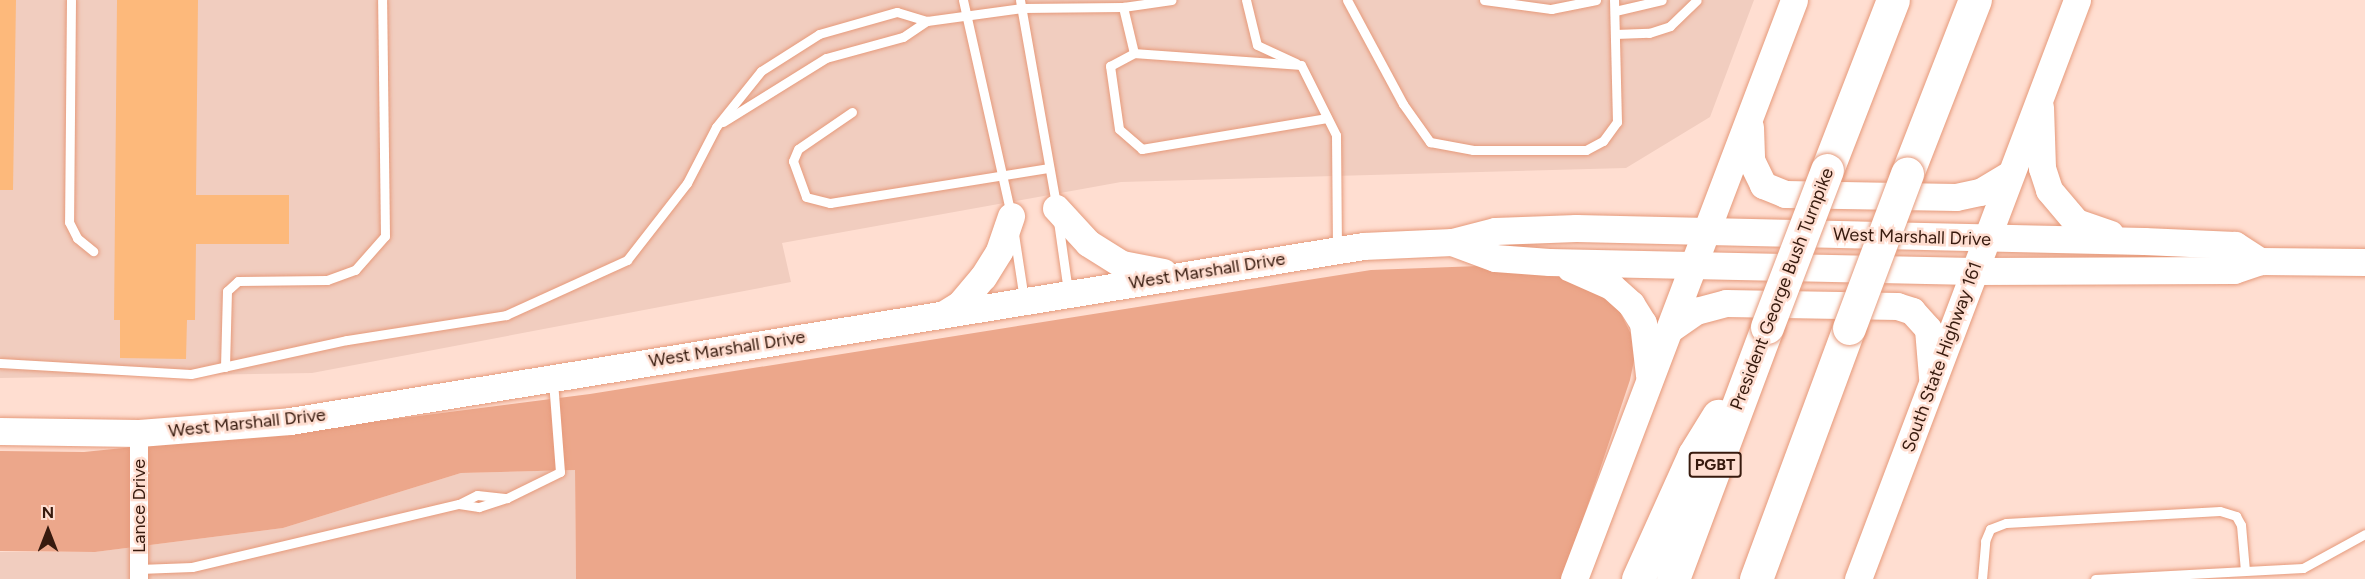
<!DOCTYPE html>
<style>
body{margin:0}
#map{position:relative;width:2365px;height:579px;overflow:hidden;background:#ffded1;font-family:Figtree,sans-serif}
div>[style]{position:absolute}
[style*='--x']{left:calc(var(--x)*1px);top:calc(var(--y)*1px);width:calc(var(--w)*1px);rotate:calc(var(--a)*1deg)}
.built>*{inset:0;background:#f1cdbf}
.green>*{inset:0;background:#eca78b}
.building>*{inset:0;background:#fdb97b}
.roads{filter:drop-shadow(0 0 2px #e69a7b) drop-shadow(0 0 2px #e69a7b)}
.lane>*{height:9px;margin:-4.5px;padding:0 4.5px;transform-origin:4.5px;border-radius:4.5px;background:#fff}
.street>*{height:18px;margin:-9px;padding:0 9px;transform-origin:9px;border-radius:9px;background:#fff}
.secondary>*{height:27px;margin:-13.5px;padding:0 13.5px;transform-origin:13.5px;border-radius:13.5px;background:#fff}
.highway>*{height:33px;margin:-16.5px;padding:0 16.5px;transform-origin:16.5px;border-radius:16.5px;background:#fff}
.bridges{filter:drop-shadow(0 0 2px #e69a7b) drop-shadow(0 0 2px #e69a7b)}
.highway-bridge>*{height:33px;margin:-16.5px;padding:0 16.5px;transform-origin:16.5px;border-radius:16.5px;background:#fff}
span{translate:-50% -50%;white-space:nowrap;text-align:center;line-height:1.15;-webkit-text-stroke:5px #ffded1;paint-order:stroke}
.shield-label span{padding:2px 4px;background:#ffded1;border:2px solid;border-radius:4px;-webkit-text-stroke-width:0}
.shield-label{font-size:16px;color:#371a0e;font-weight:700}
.street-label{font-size:18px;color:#371a0e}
.north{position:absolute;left:18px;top:501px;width:60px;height:60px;-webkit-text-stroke:4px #ffded1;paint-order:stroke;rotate:0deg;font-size:16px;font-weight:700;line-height:24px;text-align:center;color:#371a0e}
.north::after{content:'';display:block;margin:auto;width:21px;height:27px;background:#371a0e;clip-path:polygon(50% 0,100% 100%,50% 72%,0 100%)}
</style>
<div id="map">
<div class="built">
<div style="clip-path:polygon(0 0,1754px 0,1710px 117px,1626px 168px,1121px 182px,782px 243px,791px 282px,312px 373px,0 378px)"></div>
<div style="clip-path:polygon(575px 470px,576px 579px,0 579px,0 552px,95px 552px,283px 528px,461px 473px)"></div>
</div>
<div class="green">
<div style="clip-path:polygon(1479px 266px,1572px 275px,1614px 300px,1637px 346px,1630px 380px,1563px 579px,576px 579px,575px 470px,461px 473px,283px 528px,95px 552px,0 551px,0 451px,84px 452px,348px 425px,590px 394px,1371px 270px)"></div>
</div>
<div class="building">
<div style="clip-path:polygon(0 0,16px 0,13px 190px,0 190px)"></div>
<div style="clip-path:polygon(117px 0,198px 0,196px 195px,289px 195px,289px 244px,196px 244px,195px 320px,187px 320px,186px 359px,120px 358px,120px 320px,114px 320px)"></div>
</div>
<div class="roads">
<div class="lane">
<div style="--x:71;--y:0;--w:222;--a:90.5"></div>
<div style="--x:69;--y:222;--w:18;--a:63"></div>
<div style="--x:77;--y:238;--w:21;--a:39"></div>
<div style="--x:963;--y:0;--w:219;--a:77.4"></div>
<div style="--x:1020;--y:0;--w:208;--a:80"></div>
<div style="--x:1246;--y:0;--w:46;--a:76.3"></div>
<div style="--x:1257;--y:45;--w:43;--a:24.8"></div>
<div style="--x:1347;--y:0;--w:118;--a:61.7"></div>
<div style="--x:1403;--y:104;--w:47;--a:54.6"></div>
<div style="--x:1430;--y:142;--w:44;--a:10.5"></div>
<div style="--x:1473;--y:150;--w:113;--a:0"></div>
<div style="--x:1586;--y:150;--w:19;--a:-28"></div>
<div style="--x:1603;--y:141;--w:24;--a:-54"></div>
<div style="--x:1617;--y:122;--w:122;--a:-91.4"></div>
<div style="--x:1484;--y:0;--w:68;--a:7.7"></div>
<div style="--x:1551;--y:9;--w:46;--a:-11.3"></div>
<div style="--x:1123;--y:7;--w:47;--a:76.6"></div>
<div style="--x:1615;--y:11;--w:48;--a:-13.2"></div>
<div style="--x:1615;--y:34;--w:34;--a:-2"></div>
<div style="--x:1649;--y:33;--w:22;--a:-18"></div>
<div style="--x:1670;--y:26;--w:37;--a:-44"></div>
<div style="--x:852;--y:112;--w:65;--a:145.6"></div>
<div style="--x:798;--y:149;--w:13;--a:113"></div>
<div style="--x:793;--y:161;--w:38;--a:70"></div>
<div style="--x:806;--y:197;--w:25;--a:14"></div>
<div style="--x:830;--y:203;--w:222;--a:-9.1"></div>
<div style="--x:1327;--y:118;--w:188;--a:170.5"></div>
<div style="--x:1142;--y:149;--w:30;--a:-139"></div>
<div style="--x:1119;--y:129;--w:64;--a:-98.1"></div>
<div style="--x:1110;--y:66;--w:27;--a:-28"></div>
<div style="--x:1134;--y:53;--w:167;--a:4.1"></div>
<div style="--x:1301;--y:65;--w:78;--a:63.4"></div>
<div style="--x:1336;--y:135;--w:113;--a:89.5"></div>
<div style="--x:723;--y:122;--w:121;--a:-31.9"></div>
<div style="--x:826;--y:58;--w:80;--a:-15.3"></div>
<div style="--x:903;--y:37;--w:29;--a:-34"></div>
<div style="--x:927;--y:21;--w:96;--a:-7.8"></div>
<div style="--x:1022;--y:8;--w:101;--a:-0.6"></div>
<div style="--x:1123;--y:7;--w:49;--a:-8.1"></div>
<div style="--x:1058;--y:221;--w:71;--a:81.9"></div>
<div style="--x:1014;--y:234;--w:66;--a:81.3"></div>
<div style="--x:0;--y:363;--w:191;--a:3.3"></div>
<div style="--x:191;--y:374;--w:160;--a:-12.3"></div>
<div style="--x:347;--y:340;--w:161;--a:-8.9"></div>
<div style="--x:506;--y:315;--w:133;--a:-24.4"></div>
<div style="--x:627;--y:260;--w:98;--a:-52.1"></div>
<div style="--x:687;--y:183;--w:63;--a:-62.6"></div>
<div style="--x:716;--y:127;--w:72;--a:-51.2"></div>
<div style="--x:761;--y:71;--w:69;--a:-32.5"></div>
<div style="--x:819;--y:34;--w:81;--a:-15.8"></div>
<div style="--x:897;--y:12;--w:31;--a:17"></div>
<div style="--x:225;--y:367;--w:76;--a:-88.5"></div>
<div style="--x:227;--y:291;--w:15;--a:-42"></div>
<div style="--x:238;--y:281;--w:89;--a:-0.6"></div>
<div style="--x:327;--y:280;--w:30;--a:-20"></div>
<div style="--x:355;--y:270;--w:45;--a:-48.6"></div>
<div style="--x:385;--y:236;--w:236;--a:-90.7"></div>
<div style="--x:459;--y:504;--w:20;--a:9"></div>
<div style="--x:479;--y:507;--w:29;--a:-18"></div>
<div style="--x:507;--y:498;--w:59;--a:-26.1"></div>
<div style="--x:560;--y:472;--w:92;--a:-94.4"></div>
<div style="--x:139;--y:569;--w:53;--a:-2.2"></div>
<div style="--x:192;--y:567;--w:274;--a:-13.3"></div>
<div style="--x:459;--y:504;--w:20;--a:-27"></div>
<div style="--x:477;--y:495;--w:30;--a:6"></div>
<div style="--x:1982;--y:579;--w:38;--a:-85"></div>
<div style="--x:1985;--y:541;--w:13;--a:-67"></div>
<div style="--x:1990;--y:529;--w:17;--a:-21"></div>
<div style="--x:2006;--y:523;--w:214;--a:-3.2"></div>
<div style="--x:2220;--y:511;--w:17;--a:17"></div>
<div style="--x:2236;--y:516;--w:10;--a:61"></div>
<div style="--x:2241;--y:525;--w:46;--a:85"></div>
<div style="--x:2095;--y:579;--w:208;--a:-3"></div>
<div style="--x:2303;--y:568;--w:71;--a:-28.7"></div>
</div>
<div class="street">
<div style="--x:139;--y:433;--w:146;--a:90"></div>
</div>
<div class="secondary">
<div style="--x:2040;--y:107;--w:61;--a:88.1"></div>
<div style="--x:2042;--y:168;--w:23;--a:72"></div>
<div style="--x:2049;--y:190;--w:42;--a:49.8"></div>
<div style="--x:2076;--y:222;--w:36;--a:19"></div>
<div style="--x:1750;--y:127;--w:33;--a:88"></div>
<div style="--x:1751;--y:160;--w:28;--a:64"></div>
<div style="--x:1763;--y:185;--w:24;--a:22"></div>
<div style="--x:1785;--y:194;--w:171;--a:1"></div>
<div style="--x:1956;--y:197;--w:25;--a:-12"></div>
<div style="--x:1980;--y:192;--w:35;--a:-31"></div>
<div style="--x:1056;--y:208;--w:47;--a:47.6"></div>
<div style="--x:1088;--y:243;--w:40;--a:32"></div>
<div style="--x:1122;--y:264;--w:42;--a:11"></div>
<div style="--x:1452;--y:242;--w:46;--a:20.4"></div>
<div style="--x:1495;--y:258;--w:54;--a:4.2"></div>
<div style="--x:1549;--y:262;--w:424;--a:1.2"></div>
<div style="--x:1973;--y:271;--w:261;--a:-0.2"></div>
<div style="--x:2234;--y:270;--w:28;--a:-19"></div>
<div style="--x:2260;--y:261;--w:105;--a:0.5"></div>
<div style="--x:1570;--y:268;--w:45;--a:23.7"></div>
<div style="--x:1611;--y:286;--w:27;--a:42"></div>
<div style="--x:1631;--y:304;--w:22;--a:58"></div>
<div style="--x:1643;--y:323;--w:52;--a:83.4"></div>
<div style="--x:944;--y:314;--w:19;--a:-32"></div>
<div style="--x:960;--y:304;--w:35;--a:-50"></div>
<div style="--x:983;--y:277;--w:31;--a:-58"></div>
<div style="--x:999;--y:251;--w:37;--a:-71"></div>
<div style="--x:1670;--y:329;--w:32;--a:-35"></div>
<div style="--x:1696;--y:311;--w:31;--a:-15"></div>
<div style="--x:1726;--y:303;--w:171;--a:1"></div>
<div style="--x:1897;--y:306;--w:16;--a:18"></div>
<div style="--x:1912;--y:311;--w:24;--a:48"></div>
<div style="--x:1928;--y:329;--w:48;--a:85.2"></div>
<div style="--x:0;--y:431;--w:139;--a:0.8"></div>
<div style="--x:139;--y:433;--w:151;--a:-4.5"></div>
<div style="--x:290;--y:421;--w:1087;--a:-9.26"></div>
<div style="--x:1363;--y:246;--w:89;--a:-2.6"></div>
<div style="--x:1452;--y:242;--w:44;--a:-14.3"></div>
<div style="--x:1495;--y:231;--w:81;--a:-2.1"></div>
<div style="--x:1576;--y:228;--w:568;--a:1.31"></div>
<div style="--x:2144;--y:241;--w:91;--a:2.5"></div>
<div style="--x:2235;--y:245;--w:30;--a:33"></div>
<div style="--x:1574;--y:579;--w:619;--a:-69.19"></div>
<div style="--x:1858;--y:579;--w:619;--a:-69.28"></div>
</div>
<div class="highway">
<div style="--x:1827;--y:170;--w:182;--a:-68.8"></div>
<div style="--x:1907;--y:174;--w:187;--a:-68.7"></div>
<div style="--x:1638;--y:579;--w:136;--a:-65.7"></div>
<div style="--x:1694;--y:455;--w:46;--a:-58.4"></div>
<div style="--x:1673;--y:579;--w:269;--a:-69.5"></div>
<div style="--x:1756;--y:579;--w:268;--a:-69.7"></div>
</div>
</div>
<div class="bridges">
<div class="highway-bridge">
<div style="--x:1767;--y:327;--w:168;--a:-69.1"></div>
<div style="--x:1849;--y:328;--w:165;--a:-69.4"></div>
</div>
</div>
<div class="shield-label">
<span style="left:1715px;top:465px">PGBT</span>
</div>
<div class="street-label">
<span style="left:1912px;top:237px;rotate:2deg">West Marshall Drive</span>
<span style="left:1207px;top:271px;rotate:-9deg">West Marshall Drive</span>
<span style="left:1782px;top:289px;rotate:-69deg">President George Bush Turnpike</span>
<span style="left:727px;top:349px;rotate:-9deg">West Marshall Drive</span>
<span style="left:1942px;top:357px;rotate:-70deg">South State Highway 161</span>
<span style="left:247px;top:423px;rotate:-6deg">West Marshall Drive</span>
<span style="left:139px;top:506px;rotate:-90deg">Lance Drive</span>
</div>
<div class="north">N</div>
</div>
